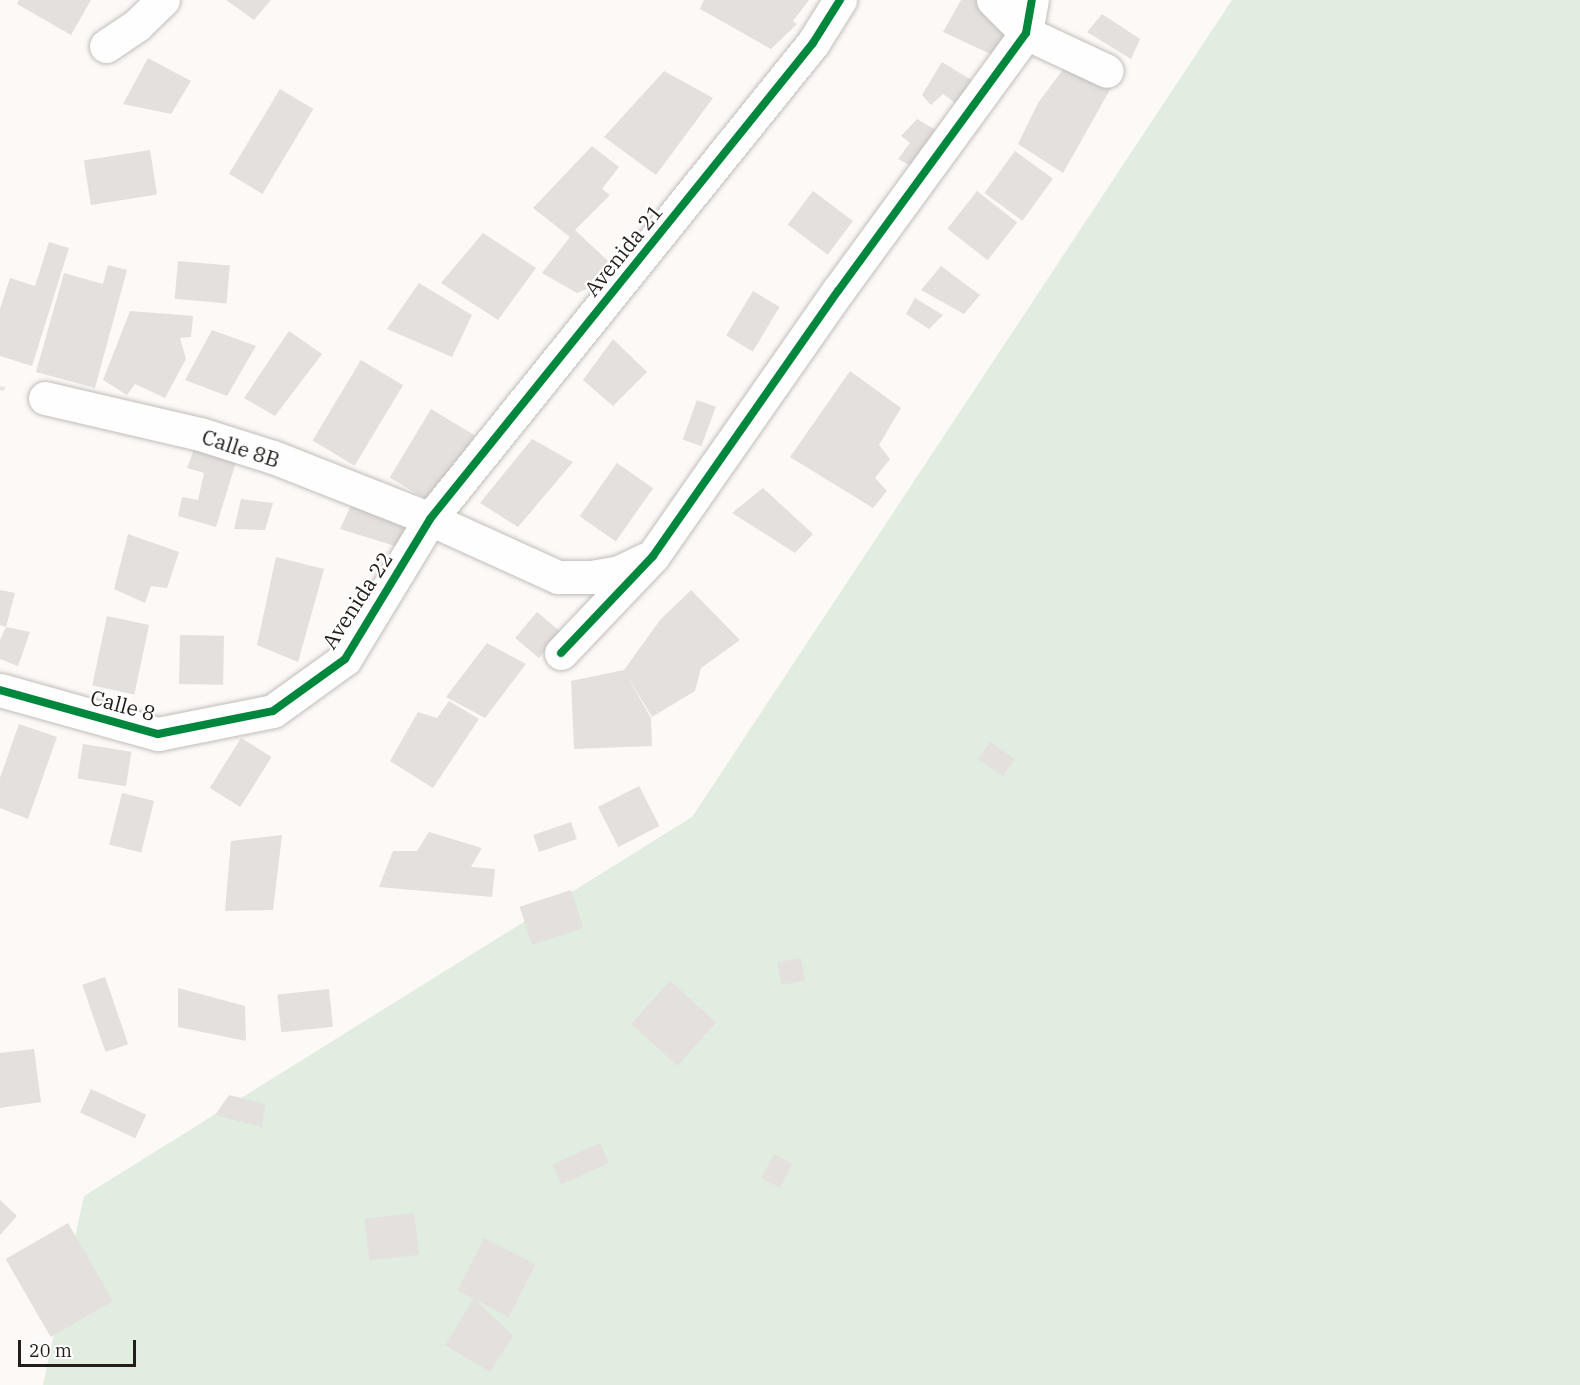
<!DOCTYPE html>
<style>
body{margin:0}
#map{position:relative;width:1580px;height:1385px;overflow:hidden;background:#fcf9f7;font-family:"IBM Plex Serif",serif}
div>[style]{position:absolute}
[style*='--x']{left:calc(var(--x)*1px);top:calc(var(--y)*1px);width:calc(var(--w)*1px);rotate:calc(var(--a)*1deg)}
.green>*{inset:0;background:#e0ede0}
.building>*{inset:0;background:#e4e0de;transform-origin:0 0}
.path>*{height:4px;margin-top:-2px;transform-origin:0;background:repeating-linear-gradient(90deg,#e6e5e4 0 4.5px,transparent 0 9px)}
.roads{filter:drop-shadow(0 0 2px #c1bdba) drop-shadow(0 0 2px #c1bdba)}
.minor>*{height:33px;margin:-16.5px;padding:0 16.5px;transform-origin:16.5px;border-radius:16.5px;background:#fffefe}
.cycleway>*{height:8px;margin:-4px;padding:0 4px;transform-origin:4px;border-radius:4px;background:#00873e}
span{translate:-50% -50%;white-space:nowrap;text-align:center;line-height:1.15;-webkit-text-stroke:4.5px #fff;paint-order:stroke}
.street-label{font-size:21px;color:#221e1b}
.scale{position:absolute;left:18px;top:1340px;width:118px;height:27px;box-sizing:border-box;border:3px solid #221e1b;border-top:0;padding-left:8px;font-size:18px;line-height:21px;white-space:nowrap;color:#221e1b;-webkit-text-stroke:4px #fff;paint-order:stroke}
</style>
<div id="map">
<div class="green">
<div style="clip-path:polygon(1232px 0,1580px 0,1580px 1385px,43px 1385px,84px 1196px,692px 817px)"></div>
</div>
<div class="building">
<div style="clip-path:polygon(19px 0,91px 0,71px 35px,17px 4px)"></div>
<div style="clip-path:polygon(226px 0,271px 0,254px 20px)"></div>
<div style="clip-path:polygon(704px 0,809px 0,793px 21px,797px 24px,771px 49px,700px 9px)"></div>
<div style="clip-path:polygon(961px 0,984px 0,1011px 20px,997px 57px,943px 32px)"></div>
<div style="clip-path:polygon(1102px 14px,1140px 39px,1131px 59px,1087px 32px)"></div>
<div style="clip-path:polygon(148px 58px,191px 81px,171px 114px,123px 104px)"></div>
<div style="clip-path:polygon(1070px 60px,1111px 88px,1063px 173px,1018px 144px,1038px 103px)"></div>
<div style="clip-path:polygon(942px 62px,978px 84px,961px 107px,943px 94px,931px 105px,922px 95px)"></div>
<div style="clip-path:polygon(664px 71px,713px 98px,656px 175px,604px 137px)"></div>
<div style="left:280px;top:89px;width:39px;height:99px;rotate:31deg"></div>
<div style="clip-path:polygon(917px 119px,953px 140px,928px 175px,898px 159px,910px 143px,901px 136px)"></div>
<div style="clip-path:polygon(592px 146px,619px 167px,602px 189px,610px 195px,575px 230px,622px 274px,577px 293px,542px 273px,570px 237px,533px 208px)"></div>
<div style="left:150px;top:150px;width:45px;height:67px;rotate:81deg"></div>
<div style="left:1015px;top:151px;width:47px;height:52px;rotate:36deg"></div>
<div style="left:813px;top:191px;width:50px;height:42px;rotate:37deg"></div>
<div style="left:977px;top:191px;width:51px;height:48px;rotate:38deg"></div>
<div style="clip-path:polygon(483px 233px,536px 268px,498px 320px,441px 283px)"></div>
<div style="clip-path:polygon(49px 242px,69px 248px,32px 366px,0 356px,0 309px,10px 278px,35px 286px)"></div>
<div style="left:178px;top:261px;width:52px;height:38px;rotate:5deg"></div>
<div style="clip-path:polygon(108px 265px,127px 270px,95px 388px,36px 372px,64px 273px,103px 284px)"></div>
<div style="clip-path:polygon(941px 266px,980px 295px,964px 314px,921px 290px)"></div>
<div style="clip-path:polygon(419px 283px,472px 315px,452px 357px,387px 329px)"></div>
<div style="left:753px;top:291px;width:31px;height:52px;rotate:31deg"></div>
<div style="clip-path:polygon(915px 298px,943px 315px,929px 329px,906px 314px)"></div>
<div style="clip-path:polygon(130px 311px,193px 316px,191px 337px,180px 338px,186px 359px,165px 398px,135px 384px,127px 395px,103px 380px)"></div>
<div style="clip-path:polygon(212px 330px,256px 346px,227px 396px,185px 380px)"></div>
<div style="clip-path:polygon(289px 331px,322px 354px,275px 416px,244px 398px)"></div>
<div style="clip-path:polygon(613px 339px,647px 372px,613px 406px,583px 380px)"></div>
<div style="left:361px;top:360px;width:49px;height:94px;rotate:31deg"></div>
<div style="clip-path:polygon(850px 371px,901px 408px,879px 445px,890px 459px,875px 478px,887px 491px,873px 508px,790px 457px)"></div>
<div style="left:697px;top:400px;width:20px;height:42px;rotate:20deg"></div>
<div style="left:431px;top:409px;width:51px;height:80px;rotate:31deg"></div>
<div style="clip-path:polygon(198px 438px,240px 449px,216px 527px,178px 516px,182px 497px,198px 500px,204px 473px,187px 468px)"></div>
<div style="clip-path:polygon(532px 439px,573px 462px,518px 527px,480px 503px)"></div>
<div style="left:617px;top:463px;width:44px;height:65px;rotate:35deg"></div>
<div style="clip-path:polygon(763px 488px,813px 534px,795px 553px,732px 513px)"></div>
<div style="clip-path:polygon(241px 499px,273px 503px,265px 530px,234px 529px)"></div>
<div style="clip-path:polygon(354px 499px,413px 519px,395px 546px,340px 529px)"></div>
<div style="clip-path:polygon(128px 534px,179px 552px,167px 588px,151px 586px,145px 603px,114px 589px)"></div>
<div style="clip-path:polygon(276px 557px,324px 569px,298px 662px,257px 645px)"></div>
<div style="clip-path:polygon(0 590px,15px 593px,6px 627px,0 625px)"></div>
<div style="clip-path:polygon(691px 590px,740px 640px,701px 668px,695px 691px,652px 717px,626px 674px,651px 718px,652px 746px,574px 749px,571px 681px,624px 670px,660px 620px)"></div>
<div style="left:537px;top:612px;width:31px;height:34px;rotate:40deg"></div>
<div style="left:107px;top:616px;width:43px;height:71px;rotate:12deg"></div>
<div style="clip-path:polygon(6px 627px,30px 632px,18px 666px,0 659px,0 640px)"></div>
<div style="left:180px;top:635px;width:44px;height:49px;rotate:1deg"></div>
<div style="clip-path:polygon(487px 643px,526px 664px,485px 718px,446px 697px)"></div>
<div style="clip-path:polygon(449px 701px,479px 719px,433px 788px,390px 761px,418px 712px,437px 718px)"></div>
<div style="clip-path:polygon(19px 724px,57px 737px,28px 819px,0 808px,0 778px)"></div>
<div style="left:241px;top:738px;width:36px;height:59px;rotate:32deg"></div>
<div style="left:990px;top:742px;width:30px;height:21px;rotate:34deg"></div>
<div style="left:83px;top:744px;width:49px;height:35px;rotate:9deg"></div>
<div style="left:639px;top:786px;width:45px;height:46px;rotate:63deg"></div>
<div style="left:122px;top:793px;width:33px;height:53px;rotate:14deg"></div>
<div style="left:571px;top:822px;width:18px;height:40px;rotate:71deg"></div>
<div style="clip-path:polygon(429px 832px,482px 848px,471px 867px,495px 869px,492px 897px,379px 887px,393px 851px,417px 851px)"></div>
<div style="clip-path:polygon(282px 835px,273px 910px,225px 911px,231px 841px)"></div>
<div style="left:571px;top:890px;width:40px;height:54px;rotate:72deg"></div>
<div style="left:801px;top:958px;width:23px;height:24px;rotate:80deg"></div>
<div style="left:105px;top:977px;width:71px;height:24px;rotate:71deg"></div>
<div style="left:670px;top:981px;width:62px;height:58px;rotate:42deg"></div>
<div style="clip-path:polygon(178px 988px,245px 1006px,246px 1041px,178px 1027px)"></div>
<div style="left:329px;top:989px;width:38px;height:52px;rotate:84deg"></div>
<div style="clip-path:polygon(34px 1049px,41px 1102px,0 1108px,0 1053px)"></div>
<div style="left:91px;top:1089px;width:61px;height:26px;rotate:25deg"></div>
<div style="clip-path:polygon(229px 1095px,265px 1104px,262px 1127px,215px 1115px)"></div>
<div style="left:600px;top:1143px;width:22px;height:52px;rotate:66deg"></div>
<div style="left:774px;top:1154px;width:21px;height:27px;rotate:28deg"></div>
<div style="clip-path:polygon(0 1200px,17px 1216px,0 1235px)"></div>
<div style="left:414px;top:1213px;width:42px;height:50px;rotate:83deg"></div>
<div style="left:68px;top:1223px;width:90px;height:72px;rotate:60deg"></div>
<div style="left:484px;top:1238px;width:58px;height:59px;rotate:27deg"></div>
<div style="clip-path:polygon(474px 1298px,513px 1336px,490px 1372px,445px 1345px)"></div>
</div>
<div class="path">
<div style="--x:0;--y:388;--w:9;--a:13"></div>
</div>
<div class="roads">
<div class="minor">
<div style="--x:993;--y:0;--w:47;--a:45"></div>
<div style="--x:1026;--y:33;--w:89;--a:25.1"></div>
<div style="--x:106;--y:46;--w:37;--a:-34"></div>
<div style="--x:137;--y:25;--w:36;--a:-44"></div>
<div style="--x:45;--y:398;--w:159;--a:13.1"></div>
<div style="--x:200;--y:434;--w:77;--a:17.5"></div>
<div style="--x:273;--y:457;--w:169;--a:21.5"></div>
<div style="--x:430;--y:519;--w:141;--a:24.4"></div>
<div style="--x:558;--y:577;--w:33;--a:0"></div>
<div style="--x:591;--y:577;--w:28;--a:-10"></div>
<div style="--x:619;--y:572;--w:28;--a:-26"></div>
<div style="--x:561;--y:653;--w:134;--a:-46.5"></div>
<div style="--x:653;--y:556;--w:323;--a:-55.1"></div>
<div style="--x:838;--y:291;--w:319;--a:-53.9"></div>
<div style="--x:1026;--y:33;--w:34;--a:-80"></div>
<div style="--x:0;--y:690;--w:164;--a:15.6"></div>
<div style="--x:158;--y:734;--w:117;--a:-11.3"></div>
<div style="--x:273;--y:711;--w:89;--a:-35.8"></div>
<div style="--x:345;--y:659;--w:164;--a:-58.7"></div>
<div style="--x:430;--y:519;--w:611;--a:-51.18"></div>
<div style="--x:813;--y:43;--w:51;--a:-57.9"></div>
</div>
</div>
<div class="cycleway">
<div style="--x:561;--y:653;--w:134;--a:-46.5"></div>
<div style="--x:653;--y:556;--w:323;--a:-55.1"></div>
<div style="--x:838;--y:291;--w:319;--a:-53.9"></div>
<div style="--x:1026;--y:33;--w:34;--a:-80"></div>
<div style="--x:0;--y:690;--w:164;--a:15.6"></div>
<div style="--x:158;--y:734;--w:117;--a:-11.3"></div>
<div style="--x:273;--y:711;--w:89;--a:-35.8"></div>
<div style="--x:345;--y:659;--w:164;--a:-58.7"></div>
<div style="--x:430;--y:519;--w:611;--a:-51.18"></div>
<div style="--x:813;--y:43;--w:51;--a:-57.9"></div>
</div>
<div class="street-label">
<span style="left:623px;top:250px;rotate:-51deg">Avenida 21</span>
<span style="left:241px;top:448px;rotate:18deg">Calle 8B</span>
<span style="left:357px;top:600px;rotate:-57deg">Avenida 22</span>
<span style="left:123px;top:705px;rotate:15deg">Calle 8</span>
</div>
<div class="scale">20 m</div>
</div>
